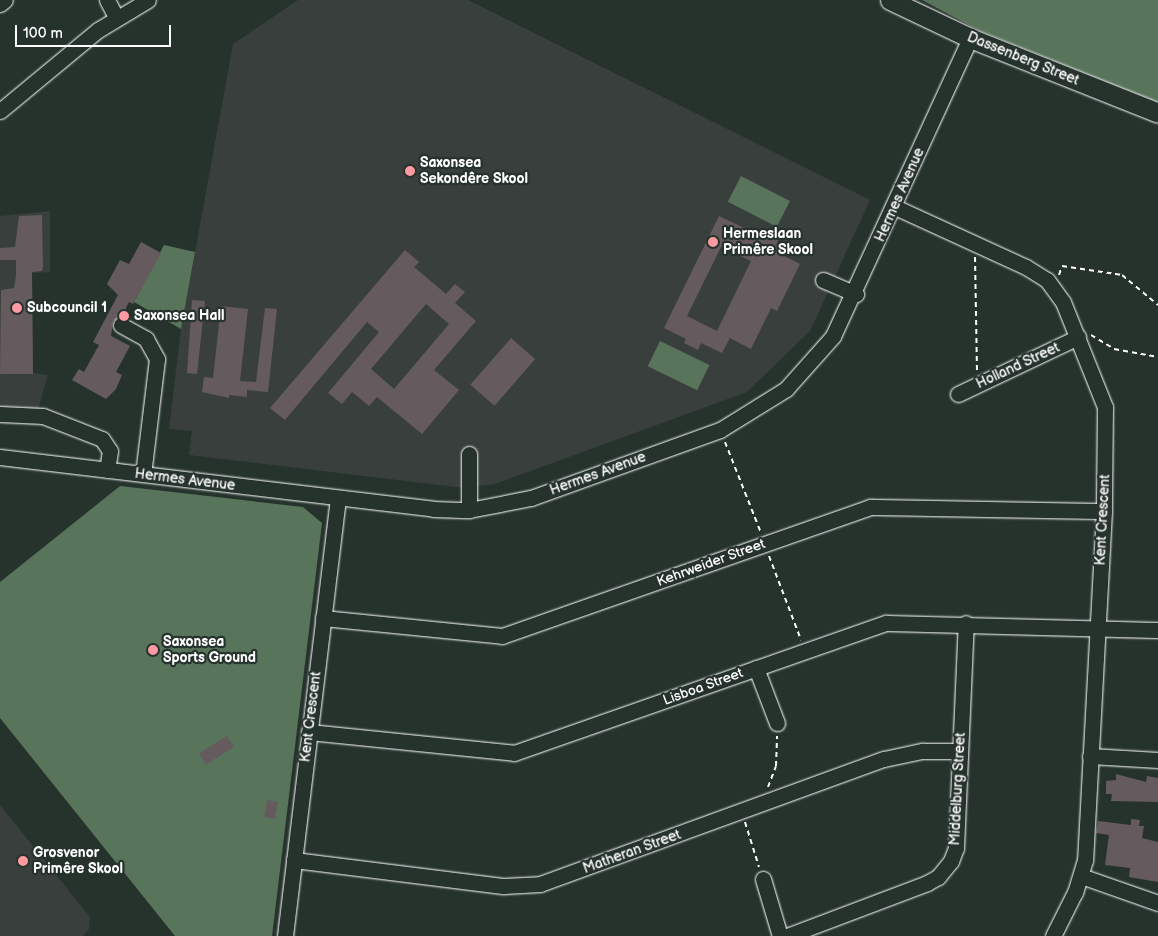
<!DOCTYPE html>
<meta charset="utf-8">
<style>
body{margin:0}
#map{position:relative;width:1158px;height:936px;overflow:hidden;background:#26332d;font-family:"Balsamiq Sans",sans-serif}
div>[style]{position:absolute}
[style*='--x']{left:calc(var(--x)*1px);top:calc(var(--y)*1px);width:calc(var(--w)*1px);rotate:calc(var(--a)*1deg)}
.built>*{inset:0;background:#393f3c}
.green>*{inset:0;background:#58745a;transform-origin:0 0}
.building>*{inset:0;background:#655b5e;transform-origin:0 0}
.path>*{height:2px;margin-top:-1px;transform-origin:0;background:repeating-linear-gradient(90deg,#fff 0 5px,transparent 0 9px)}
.roads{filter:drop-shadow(0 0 1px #fff) drop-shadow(0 0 1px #fff)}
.minor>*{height:15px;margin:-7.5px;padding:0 7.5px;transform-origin:7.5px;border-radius:7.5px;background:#26332d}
.major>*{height:19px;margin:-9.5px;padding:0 9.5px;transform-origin:9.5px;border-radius:9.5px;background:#26332d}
.dots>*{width:14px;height:14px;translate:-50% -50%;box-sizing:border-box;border:2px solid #26332d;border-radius:50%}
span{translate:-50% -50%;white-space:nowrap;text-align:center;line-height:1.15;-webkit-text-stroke:4.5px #26332d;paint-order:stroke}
.street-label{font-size:14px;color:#fff}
.poi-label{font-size:14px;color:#fff;font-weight:700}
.left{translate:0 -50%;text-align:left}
.scale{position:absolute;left:15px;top:25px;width:156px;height:22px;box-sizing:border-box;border:2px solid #fff;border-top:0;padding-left:6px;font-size:15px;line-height:18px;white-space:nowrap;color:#fff;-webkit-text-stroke:4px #26332d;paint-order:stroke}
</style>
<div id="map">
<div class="built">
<div style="clip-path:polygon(298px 0,468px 0,870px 200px,810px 331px,747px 392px,495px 484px,464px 488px,189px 455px,192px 431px,169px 429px,181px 329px,233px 44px)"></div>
<div style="clip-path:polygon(50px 211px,50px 272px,32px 273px,33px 373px,48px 375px,34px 423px,0 421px,0 216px)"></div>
<div style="clip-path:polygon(0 805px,90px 917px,89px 929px,83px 936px,0 936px)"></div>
</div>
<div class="green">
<div style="clip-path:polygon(922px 0,1158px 0,1158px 102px,978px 30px)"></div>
<div style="left:741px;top:176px;width:55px;height:29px;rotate:27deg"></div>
<div style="clip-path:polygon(164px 245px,195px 252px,181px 329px,134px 302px)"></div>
<div style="left:660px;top:341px;width:55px;height:28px;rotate:26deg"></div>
<div style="clip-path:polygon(120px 486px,303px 507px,322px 523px,272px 936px,175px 936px,0 718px,0 582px)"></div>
</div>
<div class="building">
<div style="clip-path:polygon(42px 215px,43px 267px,42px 271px,32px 272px,33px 374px,0 374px,1px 290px,14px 288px,16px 276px,16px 260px,0 260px,0 248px,15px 247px,19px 216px)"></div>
<div style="clip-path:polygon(evenodd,719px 216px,763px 237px,767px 230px,780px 236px,777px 242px,789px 247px,784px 256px,800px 264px,777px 311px,771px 308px,751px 349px,730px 338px,722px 353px,701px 343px,698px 350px,684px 343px,686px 339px,664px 328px,719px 216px,721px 247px,751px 261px,717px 331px,687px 316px,721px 247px)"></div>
<div style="clip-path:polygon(141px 242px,161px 253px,133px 304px,129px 302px,122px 316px,113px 321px,111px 336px,130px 346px,116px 372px,122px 375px,116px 389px,106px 399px,72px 380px,79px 369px,84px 372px,99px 345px,93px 342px,118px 295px,107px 284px,120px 260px,129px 264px)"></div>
<div style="clip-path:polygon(evenodd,405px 250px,419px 262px,414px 267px,446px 294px,455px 284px,465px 292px,455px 303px,476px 321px,434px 370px,459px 390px,422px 434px,377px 397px,369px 406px,352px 392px,342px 404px,328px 393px,379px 332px,367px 322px,285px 420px,270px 408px,405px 250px,426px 304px,449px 324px,394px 389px,371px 369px,426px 304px)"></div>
<div style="clip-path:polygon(192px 300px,205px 301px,197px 374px,187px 373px)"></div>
<div style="clip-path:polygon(221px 306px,248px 309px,240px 381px,256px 382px,265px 308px,277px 309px,268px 392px,247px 390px,247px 397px,229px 395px,229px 398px,202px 392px,204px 377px,213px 378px)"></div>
<div style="left:511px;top:338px;width:32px;height:62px;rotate:41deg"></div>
<div style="left:227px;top:736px;width:13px;height:33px;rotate:58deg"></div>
<div style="clip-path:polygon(1116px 774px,1146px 782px,1147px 776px,1158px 778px,1158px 802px,1111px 801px,1112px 794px,1106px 794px,1106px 781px,1116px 780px)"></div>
<div style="left:267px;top:800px;width:11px;height:17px;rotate:10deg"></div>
<div style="clip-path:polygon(1131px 819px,1140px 820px,1139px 826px,1144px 826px,1142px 838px,1158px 842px,1158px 882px,1129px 877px,1130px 868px,1105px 865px,1109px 835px,1096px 833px,1098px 821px,1131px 825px)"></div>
</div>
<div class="path">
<div style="--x:975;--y:257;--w:115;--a:89"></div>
<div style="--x:1059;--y:275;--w:9;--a:-72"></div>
<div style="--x:1062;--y:266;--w:61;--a:8.5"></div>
<div style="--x:1122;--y:275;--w:47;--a:39.8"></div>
<div style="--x:1091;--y:335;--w:27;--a:31"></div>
<div style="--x:1114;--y:349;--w:45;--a:10.3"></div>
<div style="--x:725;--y:442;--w:98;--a:68.4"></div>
<div style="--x:769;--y:556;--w:90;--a:69.1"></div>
<div style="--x:768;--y:787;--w:22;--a:-69"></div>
<div style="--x:776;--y:766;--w:30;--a:-88"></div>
<div style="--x:745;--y:822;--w:47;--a:72.7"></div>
</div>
<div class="roads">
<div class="minor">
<div style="--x:107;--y:0;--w:19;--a:62"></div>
<div style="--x:0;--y:4;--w:6;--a:-39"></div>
<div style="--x:0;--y:111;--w:127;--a:-39.6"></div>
<div style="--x:98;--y:30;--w:58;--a:-31"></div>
<div style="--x:895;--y:207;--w:144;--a:24.6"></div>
<div style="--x:1026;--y:267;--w:25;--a:32"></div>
<div style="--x:1047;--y:280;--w:27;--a:54"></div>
<div style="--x:1063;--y:302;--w:113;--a:68.2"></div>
<div style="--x:1105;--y:407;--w:104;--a:90.6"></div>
<div style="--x:1104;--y:511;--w:350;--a:93.1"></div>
<div style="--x:1085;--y:860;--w:34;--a:107"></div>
<div style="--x:1075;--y:892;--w:49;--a:116.6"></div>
<div style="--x:823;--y:280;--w:36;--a:23"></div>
<div style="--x:121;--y:325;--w:29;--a:29"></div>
<div style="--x:146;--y:339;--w:23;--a:61"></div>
<div style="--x:157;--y:359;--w:116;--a:96.9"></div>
<div style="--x:958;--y:394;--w:133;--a:-25.4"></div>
<div style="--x:0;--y:414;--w:43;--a:2.7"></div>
<div style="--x:43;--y:416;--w:63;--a:21.3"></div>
<div style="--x:102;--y:439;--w:14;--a:56"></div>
<div style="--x:110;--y:451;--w:19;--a:99"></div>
<div style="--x:0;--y:457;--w:436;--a:6.8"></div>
<div style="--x:433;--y:509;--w:36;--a:2"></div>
<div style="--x:469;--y:510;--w:63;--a:-11"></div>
<div style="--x:531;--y:498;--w:201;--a:-19.8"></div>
<div style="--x:720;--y:430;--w:78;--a:-31.8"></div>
<div style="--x:786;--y:389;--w:71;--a:-48.4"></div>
<div style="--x:833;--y:336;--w:328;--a:-65.3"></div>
<div style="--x:469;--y:510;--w:56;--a:-90"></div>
<div style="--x:323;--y:618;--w:180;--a:5.7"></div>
<div style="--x:502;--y:636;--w:390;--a:-19.3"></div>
<div style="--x:870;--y:507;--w:234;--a:1"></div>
<div style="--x:756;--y:668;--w:59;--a:69.1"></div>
<div style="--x:309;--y:732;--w:206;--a:5.8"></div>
<div style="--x:514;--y:753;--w:394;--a:-19.3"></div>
<div style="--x:886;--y:623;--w:272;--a:1.5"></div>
<div style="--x:1090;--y:756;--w:68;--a:3.4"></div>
<div style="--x:294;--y:860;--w:212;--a:7.1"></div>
<div style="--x:504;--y:886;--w:36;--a:-3"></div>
<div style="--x:540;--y:884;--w:366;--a:-20"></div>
<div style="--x:884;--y:759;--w:40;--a:-12"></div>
<div style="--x:923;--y:751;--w:36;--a:0"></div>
<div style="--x:1081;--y:876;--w:82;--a:19.3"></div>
<div style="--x:763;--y:879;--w:59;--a:73.4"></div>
<div style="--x:285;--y:936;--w:441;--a:-83.1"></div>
<div style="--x:787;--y:936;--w:150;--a:-20.7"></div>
<div style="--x:927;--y:883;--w:13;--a:-29"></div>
<div style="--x:938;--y:877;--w:21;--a:-51"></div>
<div style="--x:951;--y:861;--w:14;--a:-69"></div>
<div style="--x:956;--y:848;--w:225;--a:-87.5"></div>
</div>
<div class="major">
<div style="--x:890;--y:0;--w:89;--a:25.4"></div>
<div style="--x:970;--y:38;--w:202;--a:21.7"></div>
</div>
</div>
<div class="dots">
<div style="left:410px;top:171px;background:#ff9aa2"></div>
<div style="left:713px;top:242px;background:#ff9aa2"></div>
<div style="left:17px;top:308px;background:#ff9aa2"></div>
<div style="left:124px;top:316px;background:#ff9aa2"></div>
<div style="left:153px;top:650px;background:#ff9aa2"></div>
<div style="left:23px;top:861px;background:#ff9aa2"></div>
</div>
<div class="street-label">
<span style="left:1023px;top:59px;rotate:22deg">Dassenberg Street</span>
<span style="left:900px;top:195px;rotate:-66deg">Hermes Avenue</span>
<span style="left:1018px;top:366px;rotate:-25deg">Holland Street</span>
<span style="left:598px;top:474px;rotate:-20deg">Hermes Avenue</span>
<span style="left:185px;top:480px;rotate:7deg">Hermes Avenue</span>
<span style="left:1103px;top:520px;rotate:-87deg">Kent Crescent</span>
<span style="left:711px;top:563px;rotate:-20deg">Kehrweider Street</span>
<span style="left:703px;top:687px;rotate:-20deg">Lisboa Street</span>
<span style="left:311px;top:717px;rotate:-83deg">Kent Crescent</span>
<span style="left:958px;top:789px;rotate:-87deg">Middelburg Street</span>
<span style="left:632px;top:852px;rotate:-20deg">Matheran Street</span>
</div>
<div class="poi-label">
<span class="left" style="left:420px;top:171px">Saxonsea<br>Sekondêre Skool</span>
<span class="left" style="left:723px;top:242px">Hermeslaan<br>Primêre Skool</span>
<span class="left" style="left:27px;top:308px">Subcouncil 1</span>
<span class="left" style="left:134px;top:316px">Saxonsea Hall</span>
<span class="left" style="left:163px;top:650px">Saxonsea<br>Sports Ground</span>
<span class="left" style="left:33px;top:861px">Grosvenor<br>Primêre Skool</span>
</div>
<div class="scale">100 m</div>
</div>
